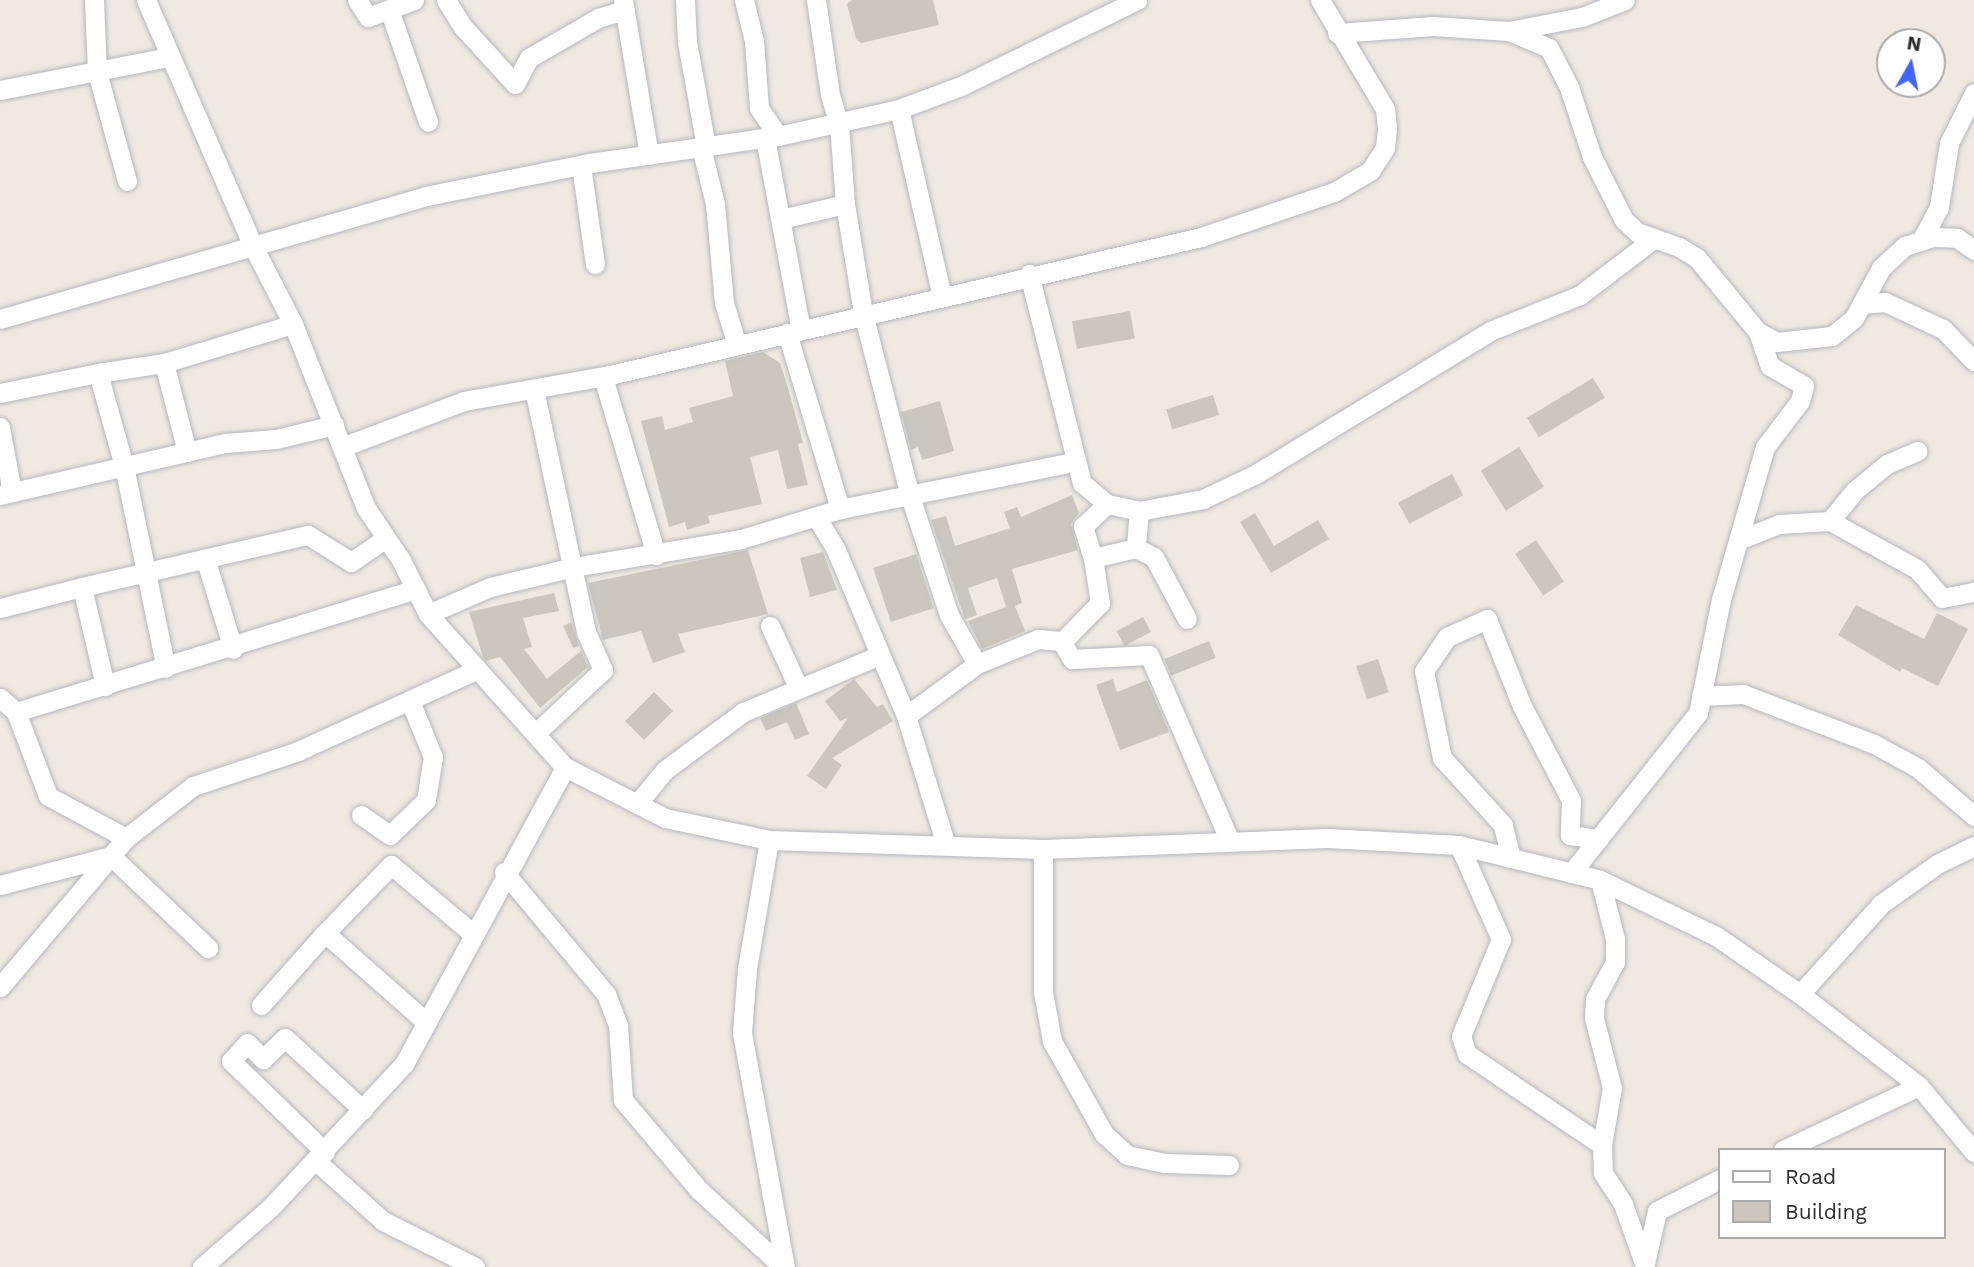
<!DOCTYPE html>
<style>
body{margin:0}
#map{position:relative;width:1974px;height:1267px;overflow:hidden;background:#efe9e1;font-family:"Work Sans",sans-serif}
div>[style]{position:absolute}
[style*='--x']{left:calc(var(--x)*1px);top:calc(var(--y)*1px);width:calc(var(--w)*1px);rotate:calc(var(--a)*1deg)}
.building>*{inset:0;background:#cbc7bf;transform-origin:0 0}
.roads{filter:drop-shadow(0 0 2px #b4b7c1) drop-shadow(0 0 2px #b4b7c1)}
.minor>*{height:19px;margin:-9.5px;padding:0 9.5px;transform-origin:9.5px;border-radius:9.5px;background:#fff}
span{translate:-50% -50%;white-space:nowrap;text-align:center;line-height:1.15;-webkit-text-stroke:6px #fff;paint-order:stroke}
.legend{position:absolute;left:1718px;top:1148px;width:228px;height:91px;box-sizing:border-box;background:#fff;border:2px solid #ababab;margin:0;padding:9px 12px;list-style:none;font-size:21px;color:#2e2e2e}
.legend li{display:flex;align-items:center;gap:14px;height:35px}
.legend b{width:35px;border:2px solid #ababab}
.north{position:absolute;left:1876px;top:28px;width:70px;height:70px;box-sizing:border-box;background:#fff;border:2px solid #ababab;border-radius:50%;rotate:9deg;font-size:19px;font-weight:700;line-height:28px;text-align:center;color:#2e2e2e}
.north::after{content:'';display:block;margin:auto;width:24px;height:32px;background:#4264fb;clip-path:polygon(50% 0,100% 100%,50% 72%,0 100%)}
</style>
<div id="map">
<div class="building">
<div style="clip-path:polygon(852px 0,933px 0,939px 25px,861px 43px,856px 39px,847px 4px)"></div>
<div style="left:1130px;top:311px;width:28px;height:59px;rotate:80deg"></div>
<div style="clip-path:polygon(763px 352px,780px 363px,788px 388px,803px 443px,798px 444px,808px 485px,787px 489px,778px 450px,750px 457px,762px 504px,708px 516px,710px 523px,687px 530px,685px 522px,669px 527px,641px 421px,662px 416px,665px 430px,693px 422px,689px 408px,733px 396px,725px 361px)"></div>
<div style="left:1593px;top:378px;width:23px;height:77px;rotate:59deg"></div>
<div style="left:1213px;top:395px;width:21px;height:49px;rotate:73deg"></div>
<div style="clip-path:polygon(940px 401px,954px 451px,922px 460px,918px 447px,911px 450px,901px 412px)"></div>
<div style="left:1519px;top:447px;width:47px;height:45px;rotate:58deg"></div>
<div style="left:1452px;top:474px;width:24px;height:61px;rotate:62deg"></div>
<div style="clip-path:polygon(1072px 495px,1079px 513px,1071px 524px,1078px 550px,1012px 569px,1022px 603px,1015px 606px,1025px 631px,982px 649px,968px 621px,1006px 607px,997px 578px,968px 588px,977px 615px,965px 619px,931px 520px,946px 516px,955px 546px,1010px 528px,1004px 512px,1017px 507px,1021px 517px)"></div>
<div style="clip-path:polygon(1255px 513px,1274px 546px,1318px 520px,1329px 539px,1271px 573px,1240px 522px)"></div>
<div style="left:1536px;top:540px;width:50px;height:25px;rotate:56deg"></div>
<div style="clip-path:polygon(748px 550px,768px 614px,678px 634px,685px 652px,653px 663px,641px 631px,603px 640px,588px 583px)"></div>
<div style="clip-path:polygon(823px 552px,837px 590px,810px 597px,800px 558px)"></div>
<div style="left:916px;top:554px;width:57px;height:45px;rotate:72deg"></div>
<div style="clip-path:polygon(554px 593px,559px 611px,523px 618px,532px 647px,524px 649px,547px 679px,581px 651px,588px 667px,540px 708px,500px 657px,486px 661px,483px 657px,469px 612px)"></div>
<div style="clip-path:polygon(1856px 605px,1924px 639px,1937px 613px,1968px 629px,1938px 686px,1902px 668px,1900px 672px,1838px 635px)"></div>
<div style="left:1143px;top:617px;width:17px;height:30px;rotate:62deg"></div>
<div style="clip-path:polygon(571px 622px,579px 646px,573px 648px,563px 626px)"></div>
<div style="left:1209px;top:641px;width:18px;height:48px;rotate:68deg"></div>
<div style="left:1378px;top:659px;width:35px;height:23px;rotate:72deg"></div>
<div style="clip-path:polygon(854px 679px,877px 707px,883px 704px,893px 721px,832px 758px,842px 765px,826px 789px,807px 776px,848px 718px,840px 721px,825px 701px)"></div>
<div style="clip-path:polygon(1113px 679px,1117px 692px,1147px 680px,1169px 732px,1120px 750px,1096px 685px)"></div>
<div style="left:654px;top:692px;width:27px;height:41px;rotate:45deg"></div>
<div style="clip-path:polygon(796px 703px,809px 734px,795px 740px,787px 722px,766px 731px,760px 718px)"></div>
</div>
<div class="roads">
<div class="minor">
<div style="--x:94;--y:0;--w:72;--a:87.6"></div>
<div style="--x:97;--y:72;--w:113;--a:74.6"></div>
<div style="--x:146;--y:0;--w:270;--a:66.5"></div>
<div style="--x:254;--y:248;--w:85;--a:62.8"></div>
<div style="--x:293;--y:324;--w:198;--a:68.4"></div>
<div style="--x:366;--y:508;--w:63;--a:56.1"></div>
<div style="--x:401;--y:560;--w:60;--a:63.4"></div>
<div style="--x:428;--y:614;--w:205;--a:48.2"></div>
<div style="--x:565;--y:767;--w:112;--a:27"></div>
<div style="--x:665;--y:818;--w:106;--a:11.9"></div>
<div style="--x:769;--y:840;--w:274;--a:1.9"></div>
<div style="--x:1043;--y:849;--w:284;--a:-2.2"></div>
<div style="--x:1327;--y:838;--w:132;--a:3"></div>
<div style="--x:1459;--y:845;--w:145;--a:13.9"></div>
<div style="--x:1600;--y:880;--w:129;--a:25.8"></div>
<div style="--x:1716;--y:936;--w:102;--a:34.6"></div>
<div style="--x:1800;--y:994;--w:150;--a:37.7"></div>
<div style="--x:1919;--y:1086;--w:86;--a:50.2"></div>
<div style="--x:357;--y:0;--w:20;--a:57"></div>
<div style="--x:368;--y:17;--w:49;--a:-20.3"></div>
<div style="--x:446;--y:0;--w:32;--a:58"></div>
<div style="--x:463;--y:27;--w:77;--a:47.6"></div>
<div style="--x:515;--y:84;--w:30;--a:-62"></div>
<div style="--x:529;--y:58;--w:80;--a:-30.1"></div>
<div style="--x:598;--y:18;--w:28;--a:-17"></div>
<div style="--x:623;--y:0;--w:157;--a:80.5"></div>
<div style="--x:685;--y:0;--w:42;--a:87.3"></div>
<div style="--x:687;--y:42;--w:107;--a:79.7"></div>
<div style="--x:744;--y:0;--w:42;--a:76.3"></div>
<div style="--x:754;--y:41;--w:67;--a:85.7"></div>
<div style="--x:759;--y:108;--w:34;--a:56"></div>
<div style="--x:816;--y:0;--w:96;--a:81.6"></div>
<div style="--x:830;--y:95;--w:30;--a:73"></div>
<div style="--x:839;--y:124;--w:80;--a:85.7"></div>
<div style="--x:845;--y:204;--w:110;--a:80.6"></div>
<div style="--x:863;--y:313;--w:189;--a:75.6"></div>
<div style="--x:910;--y:496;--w:125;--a:71.9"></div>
<div style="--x:949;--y:615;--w:56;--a:60.3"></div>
<div style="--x:390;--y:12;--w:116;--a:70.9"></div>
<div style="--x:1509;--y:31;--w:43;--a:23"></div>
<div style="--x:1549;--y:48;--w:44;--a:62.9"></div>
<div style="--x:1569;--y:87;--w:74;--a:71.8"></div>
<div style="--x:1592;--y:157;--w:71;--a:63.1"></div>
<div style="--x:1624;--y:220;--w:18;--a:43"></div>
<div style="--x:1637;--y:232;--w:45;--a:19.7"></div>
<div style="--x:1679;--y:247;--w:21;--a:31"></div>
<div style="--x:1697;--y:258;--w:96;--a:50.5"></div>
<div style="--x:1758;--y:332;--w:36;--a:71"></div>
<div style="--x:1770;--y:366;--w:39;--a:30"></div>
<div style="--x:1804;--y:386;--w:16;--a:105"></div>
<div style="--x:1800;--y:401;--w:58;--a:127.3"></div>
<div style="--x:1765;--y:447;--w:158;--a:106.1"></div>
<div style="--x:1721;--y:599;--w:116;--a:101.4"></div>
<div style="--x:1698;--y:713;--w:204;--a:128.4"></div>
<div style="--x:1337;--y:33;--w:96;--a:-4.2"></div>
<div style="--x:1433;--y:26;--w:76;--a:3.8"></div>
<div style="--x:1509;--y:31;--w:74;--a:-10.9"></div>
<div style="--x:1582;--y:17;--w:46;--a:-21.6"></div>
<div style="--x:0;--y:90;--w:171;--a:-11.1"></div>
<div style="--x:899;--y:109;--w:192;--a:77.1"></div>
<div style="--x:765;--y:138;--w:195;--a:79.4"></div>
<div style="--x:701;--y:147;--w:59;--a:76.2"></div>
<div style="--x:715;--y:204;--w:99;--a:84.8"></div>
<div style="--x:724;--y:303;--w:44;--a:72.8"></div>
<div style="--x:581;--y:165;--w:100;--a:82"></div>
<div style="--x:781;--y:219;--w:66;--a:-13.2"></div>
<div style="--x:1921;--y:241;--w:38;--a:-62"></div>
<div style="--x:1939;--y:207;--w:65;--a:-81.1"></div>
<div style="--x:1949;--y:143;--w:56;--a:-63.4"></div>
<div style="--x:1029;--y:274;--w:216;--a:75.8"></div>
<div style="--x:1082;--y:483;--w:33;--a:40"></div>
<div style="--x:1107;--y:504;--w:33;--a:12"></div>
<div style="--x:1139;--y:511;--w:65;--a:-10.6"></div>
<div style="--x:1203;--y:499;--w:59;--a:-25.3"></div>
<div style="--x:1256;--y:474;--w:274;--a:-31.4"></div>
<div style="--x:1490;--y:331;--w:97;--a:-21.8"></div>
<div style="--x:1580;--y:295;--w:91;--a:-37.4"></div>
<div style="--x:1862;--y:304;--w:23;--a:-5"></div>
<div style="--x:1885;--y:302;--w:64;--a:25"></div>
<div style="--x:1943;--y:329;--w:45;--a:45.9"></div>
<div style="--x:0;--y:319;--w:443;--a:-16.1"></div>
<div style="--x:426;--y:196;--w:167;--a:-11.4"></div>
<div style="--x:590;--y:163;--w:190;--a:-8.2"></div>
<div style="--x:778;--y:136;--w:124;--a:-12.6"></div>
<div style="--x:899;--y:109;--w:66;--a:-20.4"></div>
<div style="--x:961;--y:86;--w:196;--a:-26"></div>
<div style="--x:1758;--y:332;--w:21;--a:28"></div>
<div style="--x:1777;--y:342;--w:55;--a:-6.2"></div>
<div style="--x:1832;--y:336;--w:28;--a:-39"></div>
<div style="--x:1854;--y:318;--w:57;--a:-61.6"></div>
<div style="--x:1881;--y:268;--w:33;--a:-43"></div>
<div style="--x:1905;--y:246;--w:29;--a:-18"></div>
<div style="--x:1933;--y:237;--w:24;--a:2"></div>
<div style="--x:1957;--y:238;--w:21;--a:35"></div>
<div style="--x:787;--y:333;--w:184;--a:73.2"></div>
<div style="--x:164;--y:363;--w:135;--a:-16.8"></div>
<div style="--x:98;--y:373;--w:67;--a:-8.6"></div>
<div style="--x:164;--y:363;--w:92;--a:75.5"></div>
<div style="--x:603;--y:377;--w:186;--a:73.4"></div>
<div style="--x:534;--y:389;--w:249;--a:77.9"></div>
<div style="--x:586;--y:632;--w:42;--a:65.9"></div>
<div style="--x:603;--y:670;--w:92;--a:136.8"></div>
<div style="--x:0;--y:393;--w:100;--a:-11.5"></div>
<div style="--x:98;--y:373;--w:97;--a:74.4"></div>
<div style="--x:124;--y:466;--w:206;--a:78.3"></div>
<div style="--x:0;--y:427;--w:66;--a:79.5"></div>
<div style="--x:342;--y:447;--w:130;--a:-20.7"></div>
<div style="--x:464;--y:401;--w:148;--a:-10.1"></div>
<div style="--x:610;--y:375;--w:607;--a:-13.14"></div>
<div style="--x:1201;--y:237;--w:140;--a:-18.7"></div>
<div style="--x:1334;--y:192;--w:42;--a:-30.3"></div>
<div style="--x:1370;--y:171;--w:27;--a:-57"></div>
<div style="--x:1385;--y:148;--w:20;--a:-84"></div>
<div style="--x:1387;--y:128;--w:19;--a:-96"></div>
<div style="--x:1385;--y:109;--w:127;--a:-120.8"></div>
<div style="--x:0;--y:495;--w:232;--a:-13"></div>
<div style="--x:226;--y:443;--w:50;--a:-4.6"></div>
<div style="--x:276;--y:439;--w:60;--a:-13.6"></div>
<div style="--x:1107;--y:504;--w:33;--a:137"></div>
<div style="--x:1083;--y:526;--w:34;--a:73"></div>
<div style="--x:1093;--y:558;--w:44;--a:-13.1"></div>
<div style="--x:1139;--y:511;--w:37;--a:95"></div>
<div style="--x:1136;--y:548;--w:20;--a:27"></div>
<div style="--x:1154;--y:557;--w:70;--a:62"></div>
<div style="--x:817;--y:518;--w:37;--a:59"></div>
<div style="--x:836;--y:550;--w:180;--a:67.1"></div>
<div style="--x:1830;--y:521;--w:99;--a:28.9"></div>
<div style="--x:1917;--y:569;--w:38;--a:49"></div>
<div style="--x:1942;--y:598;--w:33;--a:-11"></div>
<div style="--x:1741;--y:539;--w:41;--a:-21.5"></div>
<div style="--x:1779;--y:524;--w:51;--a:-3.4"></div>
<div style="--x:1830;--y:521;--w:38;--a:-51"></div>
<div style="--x:1854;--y:491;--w:43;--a:-39.3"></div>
<div style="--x:1887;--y:464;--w:33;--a:-23"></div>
<div style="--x:1093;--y:558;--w:46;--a:81.2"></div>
<div style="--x:1100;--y:603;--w:54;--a:134.3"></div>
<div style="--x:1062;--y:642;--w:20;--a:60"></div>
<div style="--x:1072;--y:659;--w:77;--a:-3"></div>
<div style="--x:1149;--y:655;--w:203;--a:66.5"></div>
<div style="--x:206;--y:561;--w:92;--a:72.9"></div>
<div style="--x:82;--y:587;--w:232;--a:-13"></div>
<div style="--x:308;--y:535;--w:51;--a:32.1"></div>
<div style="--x:351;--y:562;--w:42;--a:-34.4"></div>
<div style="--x:0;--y:608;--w:85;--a:-14.4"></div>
<div style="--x:82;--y:587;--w:102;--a:76.9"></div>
<div style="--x:428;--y:614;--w:68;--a:-23.5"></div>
<div style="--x:490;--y:587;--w:86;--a:-13.4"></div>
<div style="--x:574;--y:567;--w:169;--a:-9.5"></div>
<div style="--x:741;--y:539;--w:103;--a:-16.9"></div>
<div style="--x:840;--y:509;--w:239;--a:-11.4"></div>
<div style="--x:770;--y:626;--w:69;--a:65.3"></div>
<div style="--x:1701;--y:696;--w:42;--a:-2.7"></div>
<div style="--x:1743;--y:694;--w:140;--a:20.9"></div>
<div style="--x:1874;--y:744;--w:50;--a:28.6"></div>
<div style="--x:1918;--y:768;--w:74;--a:40.6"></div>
<div style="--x:0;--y:698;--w:21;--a:41"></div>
<div style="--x:16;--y:712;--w:90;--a:69.1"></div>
<div style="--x:48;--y:796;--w:89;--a:28.3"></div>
<div style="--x:16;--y:712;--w:418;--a:-17.1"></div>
<div style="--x:637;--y:804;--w:44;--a:-50.5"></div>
<div style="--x:665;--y:770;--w:97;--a:-36.6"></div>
<div style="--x:743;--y:712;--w:148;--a:-22.6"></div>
<div style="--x:361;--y:815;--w:35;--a:35"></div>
<div style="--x:390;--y:835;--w:50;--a:-44.2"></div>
<div style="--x:426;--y:800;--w:44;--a:-80.8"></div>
<div style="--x:433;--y:757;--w:61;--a:-112.3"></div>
<div style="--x:769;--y:840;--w:131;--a:99.7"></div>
<div style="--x:747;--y:969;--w:64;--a:94.5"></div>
<div style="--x:742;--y:1033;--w:238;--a:79.6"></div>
<div style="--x:946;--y:845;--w:135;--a:-107.2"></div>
<div style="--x:906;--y:716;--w:88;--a:-36.2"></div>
<div style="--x:977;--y:664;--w:66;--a:-22.3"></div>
<div style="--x:1038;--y:639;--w:25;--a:5"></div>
<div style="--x:1459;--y:845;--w:103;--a:65.9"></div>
<div style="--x:1501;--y:939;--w:105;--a:112.4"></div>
<div style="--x:1461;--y:1036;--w:19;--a:72"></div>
<div style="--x:1467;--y:1054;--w:163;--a:34"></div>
<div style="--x:1043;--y:849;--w:143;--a:90"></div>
<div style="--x:1043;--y:992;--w:50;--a:79.6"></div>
<div style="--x:1052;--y:1041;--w:107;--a:60.8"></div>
<div style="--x:1104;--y:1134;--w:31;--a:42"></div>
<div style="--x:1127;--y:1155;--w:39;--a:12"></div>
<div style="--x:1165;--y:1163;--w:64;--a:1.8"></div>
<div style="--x:1511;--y:858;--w:34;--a:-104"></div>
<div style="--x:1503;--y:825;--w:91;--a:-132.3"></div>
<div style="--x:1442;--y:758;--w:89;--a:-101.7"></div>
<div style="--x:1424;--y:671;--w:41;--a:-55.9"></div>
<div style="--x:1447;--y:637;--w:44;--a:-24.2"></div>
<div style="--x:1487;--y:619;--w:94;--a:68.1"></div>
<div style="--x:1522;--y:706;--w:106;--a:62.5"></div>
<div style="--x:1571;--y:800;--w:35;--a:92"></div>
<div style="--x:1570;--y:835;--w:29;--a:8"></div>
<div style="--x:504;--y:872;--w:159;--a:50.1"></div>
<div style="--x:606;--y:994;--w:33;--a:69"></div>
<div style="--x:618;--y:1025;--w:75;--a:86.2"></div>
<div style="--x:623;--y:1100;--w:118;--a:49.8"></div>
<div style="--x:699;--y:1190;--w:114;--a:42.5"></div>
<div style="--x:1600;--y:880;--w:61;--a:75.7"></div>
<div style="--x:1615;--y:939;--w:23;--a:90"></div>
<div style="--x:1615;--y:962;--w:42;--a:118.4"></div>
<div style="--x:1595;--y:999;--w:19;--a:93"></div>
<div style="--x:1594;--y:1018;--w:72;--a:75.6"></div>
<div style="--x:1612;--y:1088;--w:58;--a:100"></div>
<div style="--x:1602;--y:1145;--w:28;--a:88"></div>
<div style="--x:1603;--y:1173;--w:37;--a:57"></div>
<div style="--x:1623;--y:1204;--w:63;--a:70.4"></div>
<div style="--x:0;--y:885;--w:115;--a:-14.6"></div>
<div style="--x:111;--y:856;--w:134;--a:43.5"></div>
<div style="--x:0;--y:987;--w:195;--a:-49.8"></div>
<div style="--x:126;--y:838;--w:85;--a:-37.8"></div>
<div style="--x:193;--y:786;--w:111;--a:-18.4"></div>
<div style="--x:298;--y:751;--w:196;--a:-24.5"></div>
<div style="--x:1800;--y:994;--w:121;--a:-48"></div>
<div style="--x:1881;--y:904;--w:69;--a:-35.5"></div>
<div style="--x:1937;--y:864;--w:41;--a:-25.9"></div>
<div style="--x:261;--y:1005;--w:96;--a:-48.4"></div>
<div style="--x:426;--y:1022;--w:135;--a:-138.6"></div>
<div style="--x:325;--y:933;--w:95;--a:-45.9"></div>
<div style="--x:391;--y:865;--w:106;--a:40"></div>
<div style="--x:1783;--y:1150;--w:150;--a:-25.2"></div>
<div style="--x:325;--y:1152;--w:131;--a:-135.9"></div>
<div style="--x:231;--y:1061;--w:24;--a:-48"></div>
<div style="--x:247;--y:1043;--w:23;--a:45"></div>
<div style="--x:263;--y:1059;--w:30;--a:-44"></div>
<div style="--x:285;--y:1038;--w:106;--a:42.7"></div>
<div style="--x:316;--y:1161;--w:90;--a:41.8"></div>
<div style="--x:383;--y:1221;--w:103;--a:26.6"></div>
<div style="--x:1645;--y:1263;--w:53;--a:-77"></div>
<div style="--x:1657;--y:1211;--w:71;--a:-26.9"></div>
<div style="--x:202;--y:1267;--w:91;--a:-41"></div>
<div style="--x:271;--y:1207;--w:195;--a:-47.1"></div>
<div style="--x:404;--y:1064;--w:338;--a:-61.5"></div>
</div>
</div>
<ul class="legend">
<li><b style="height:9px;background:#fff"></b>Road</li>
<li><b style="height:19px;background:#cbc7bf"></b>Building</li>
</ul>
<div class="north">N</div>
</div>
